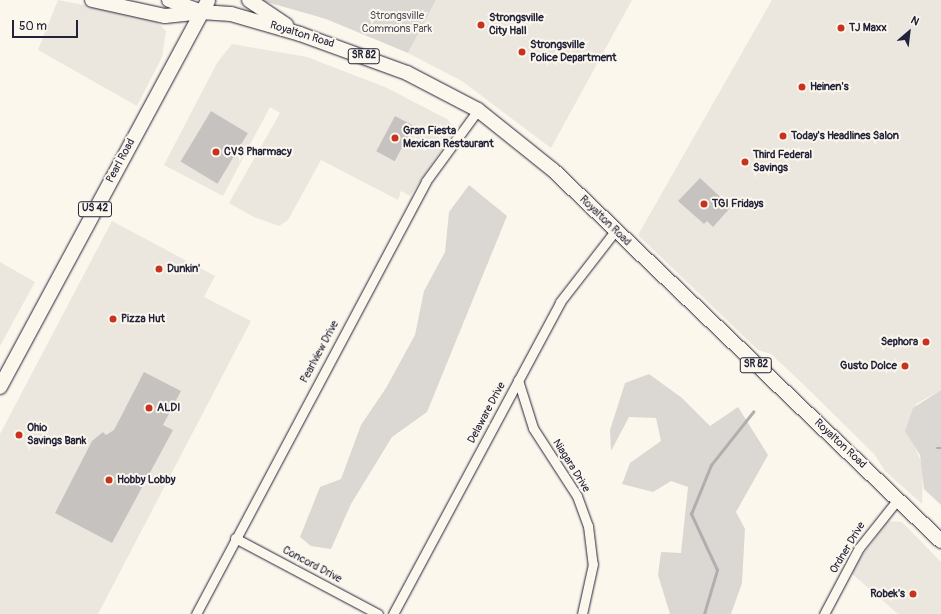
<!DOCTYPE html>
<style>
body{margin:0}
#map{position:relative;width:941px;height:614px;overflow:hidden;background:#fbf7ec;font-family:Pangolin,sans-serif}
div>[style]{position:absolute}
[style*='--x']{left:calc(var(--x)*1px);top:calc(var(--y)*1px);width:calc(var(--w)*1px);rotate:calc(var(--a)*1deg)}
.built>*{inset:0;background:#ebe7df}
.green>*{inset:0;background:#dbd8d3}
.stream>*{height:2.5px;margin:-1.25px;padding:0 1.25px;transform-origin:1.25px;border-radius:1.25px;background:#b1aeb0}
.building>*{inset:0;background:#c6c2c0;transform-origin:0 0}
.roads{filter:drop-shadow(0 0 1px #22223b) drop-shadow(0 0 1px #22223b)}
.minor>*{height:9px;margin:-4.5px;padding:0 4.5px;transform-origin:4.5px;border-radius:4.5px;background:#fbf7ec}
.primary>*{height:14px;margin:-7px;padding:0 7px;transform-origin:7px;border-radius:7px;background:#fbf7ec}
.dots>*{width:11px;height:11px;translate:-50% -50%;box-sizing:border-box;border:2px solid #fbf7ec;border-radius:50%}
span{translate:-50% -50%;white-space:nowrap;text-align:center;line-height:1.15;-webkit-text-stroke:4px #fbf7ec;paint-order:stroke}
.shield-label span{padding:1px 3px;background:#fbf7ec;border:1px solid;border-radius:3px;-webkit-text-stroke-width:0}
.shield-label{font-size:10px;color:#22223b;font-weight:700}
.park-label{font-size:11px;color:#505061}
.poi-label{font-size:11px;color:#22223b;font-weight:700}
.left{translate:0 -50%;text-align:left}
.right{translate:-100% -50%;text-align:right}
.street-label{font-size:11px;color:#22223b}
.north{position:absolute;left:889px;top:12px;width:40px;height:40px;-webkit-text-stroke:3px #fbf7ec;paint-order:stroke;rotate:28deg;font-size:11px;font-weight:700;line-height:16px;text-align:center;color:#22223b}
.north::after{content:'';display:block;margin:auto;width:14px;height:18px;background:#22223b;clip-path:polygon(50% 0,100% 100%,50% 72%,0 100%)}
.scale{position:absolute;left:12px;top:20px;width:66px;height:18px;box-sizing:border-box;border:2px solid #22223b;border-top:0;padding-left:5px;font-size:12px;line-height:14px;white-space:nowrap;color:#22223b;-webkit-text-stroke:3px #fbf7ec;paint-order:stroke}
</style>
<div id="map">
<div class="built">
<div style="clip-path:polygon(58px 0,130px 14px,157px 22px,166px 31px,162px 57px,137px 106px,38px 50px)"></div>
<div style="clip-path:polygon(436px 0,632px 0,551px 148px,462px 81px,408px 53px)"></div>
<div style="clip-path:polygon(772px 0,941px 0,941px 390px,916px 404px,915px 447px,923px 467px,922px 504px,885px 471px,875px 455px,803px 384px,771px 354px,758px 350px,638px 235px)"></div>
<div style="clip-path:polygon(232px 44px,307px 57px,385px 87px,447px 119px,456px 129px,410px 196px,401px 191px,398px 200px,321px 160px,288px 220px,279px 226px,254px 217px,229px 203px,280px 113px,270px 107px,223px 196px,164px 165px,217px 63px)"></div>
<div style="clip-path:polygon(112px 221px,215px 276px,204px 297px,251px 321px,98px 614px,0 614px,0 434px)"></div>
<div style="clip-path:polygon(0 262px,35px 282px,0 346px)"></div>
<div style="clip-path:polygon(888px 521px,902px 522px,941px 562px,941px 614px,898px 614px,850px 572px)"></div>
</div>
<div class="green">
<div style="clip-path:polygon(260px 0,436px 0,408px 53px,326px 19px)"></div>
<div style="clip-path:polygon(469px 185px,507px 216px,427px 412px,392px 437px,351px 504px,331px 549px,311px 546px,300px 537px,320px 487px,341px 479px,361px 425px,386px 388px,415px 335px,424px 291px,445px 252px,449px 212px)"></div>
<div style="clip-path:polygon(649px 374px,682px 398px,710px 426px,738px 407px,768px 455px,736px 512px,745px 529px,742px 583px,731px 614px,670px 614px,658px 575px,661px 552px,681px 553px,688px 487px,671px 481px,653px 492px,622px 484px,630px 463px,661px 441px,656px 418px,629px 417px,611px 451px,610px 430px,625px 383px)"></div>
<div style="clip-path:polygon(941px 390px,941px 505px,924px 489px,920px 455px,905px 431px,913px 408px)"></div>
</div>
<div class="stream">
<div style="--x:937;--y:448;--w:4;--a:0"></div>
<div style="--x:704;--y:614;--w:46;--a:-73.5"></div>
<div style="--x:717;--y:570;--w:62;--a:-114.9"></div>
<div style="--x:691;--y:514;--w:53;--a:-67.8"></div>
<div style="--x:711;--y:465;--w:68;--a:-51.6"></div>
</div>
<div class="building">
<div style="left:211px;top:111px;width:43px;height:59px;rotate:31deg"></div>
<div style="left:395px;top:116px;width:21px;height:40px;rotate:28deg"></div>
<div style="clip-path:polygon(700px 178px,731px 207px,713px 227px,707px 221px,704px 224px,678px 201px)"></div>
<div style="clip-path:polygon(144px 372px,181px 391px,163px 425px,173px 430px,112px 543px,55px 513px,92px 441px,103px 432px,106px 435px,114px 430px)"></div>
</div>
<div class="roads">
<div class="minor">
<div style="--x:518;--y:380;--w:50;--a:72.6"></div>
<div style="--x:533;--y:428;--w:81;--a:57.1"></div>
<div style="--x:577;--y:496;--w:32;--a:70"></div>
<div style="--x:588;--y:526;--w:38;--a:83"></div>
<div style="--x:593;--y:564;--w:51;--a:102.4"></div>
<div style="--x:235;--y:538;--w:162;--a:28"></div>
<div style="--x:196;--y:614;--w:490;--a:-62"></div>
<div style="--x:426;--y:181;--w:88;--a:-53.8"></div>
<div style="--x:393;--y:614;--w:354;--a:-61.8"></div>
<div style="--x:560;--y:302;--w:90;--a:-52.2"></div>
<div style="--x:824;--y:614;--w:75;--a:-62.1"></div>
<div style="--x:859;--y:548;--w:63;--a:-51.5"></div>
</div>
<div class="primary">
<div style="--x:92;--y:0;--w:75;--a:12.4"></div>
<div style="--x:165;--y:16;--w:36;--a:-6"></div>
<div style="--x:201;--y:12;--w:30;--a:4"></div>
<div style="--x:231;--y:14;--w:72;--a:16.2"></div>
<div style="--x:300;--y:34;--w:114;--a:20"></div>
<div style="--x:407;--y:73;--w:80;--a:27.5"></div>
<div style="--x:478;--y:110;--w:96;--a:38.7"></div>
<div style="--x:553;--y:170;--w:537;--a:43.72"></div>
<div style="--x:169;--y:0;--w:32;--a:20"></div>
<div style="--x:249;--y:0;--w:45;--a:34"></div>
<div style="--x:0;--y:387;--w:439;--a:-61.7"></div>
</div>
</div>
<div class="dots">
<div style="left:481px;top:25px;background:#c8321e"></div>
<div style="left:841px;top:28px;background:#c8321e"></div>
<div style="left:522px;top:52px;background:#c8321e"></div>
<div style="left:802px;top:87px;background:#c8321e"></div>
<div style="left:783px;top:136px;background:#c8321e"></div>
<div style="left:395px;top:138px;background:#c8321e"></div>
<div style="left:216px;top:152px;background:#c8321e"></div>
<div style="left:745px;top:162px;background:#c8321e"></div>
<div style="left:704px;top:204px;background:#c8321e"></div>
<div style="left:159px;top:269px;background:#c8321e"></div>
<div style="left:113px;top:319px;background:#c8321e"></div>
<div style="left:926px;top:342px;background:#c8321e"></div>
<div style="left:905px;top:366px;background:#c8321e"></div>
<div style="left:149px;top:408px;background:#c8321e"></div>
<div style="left:19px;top:435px;background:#c8321e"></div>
<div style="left:109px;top:480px;background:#c8321e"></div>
<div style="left:913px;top:594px;background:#c8321e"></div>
</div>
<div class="shield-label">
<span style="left:364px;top:56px">SR 82</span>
<span style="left:95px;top:209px">US 42</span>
<span style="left:756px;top:365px">SR 82</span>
</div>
<div class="park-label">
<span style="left:397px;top:23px">Strongsville<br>Commons Park</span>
</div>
<div class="poi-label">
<span class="left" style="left:489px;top:25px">Strongsville<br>City Hall</span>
<span class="left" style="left:849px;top:28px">TJ Maxx</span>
<span class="left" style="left:530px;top:52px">Strongsville<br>Police Department</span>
<span class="left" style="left:810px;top:87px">Heinen's</span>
<span class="left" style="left:403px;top:138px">Gran Fiesta<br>Mexican Restaurant</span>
<span class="left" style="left:791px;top:136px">Today's Headlines Salon</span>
<span class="left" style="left:224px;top:152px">CVS Pharmacy</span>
<span class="left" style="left:753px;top:162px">Third Federal<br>Savings</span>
<span class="left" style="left:712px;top:204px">TGI Fridays</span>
<span class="left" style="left:167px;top:269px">Dunkin'</span>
<span class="left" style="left:121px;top:319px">Pizza Hut</span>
<span class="right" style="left:918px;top:342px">Sephora</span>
<span class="right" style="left:897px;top:366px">Gusto Dolce</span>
<span class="left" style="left:157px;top:408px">ALDI</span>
<span class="left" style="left:27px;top:435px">Ohio<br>Savings Bank</span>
<span class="left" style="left:117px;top:480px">Hobby Lobby</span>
<span class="right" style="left:905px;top:594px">Robek's</span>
</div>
<div class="street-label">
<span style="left:302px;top:35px;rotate:17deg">Royalton Road</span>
<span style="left:121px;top:161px;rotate:-62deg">Pearl Road</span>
<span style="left:605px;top:221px;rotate:44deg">Royalton Road</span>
<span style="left:320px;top:352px;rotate:-62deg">Pearlview Drive</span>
<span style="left:487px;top:413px;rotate:-62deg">Delaware Drive</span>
<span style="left:840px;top:444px;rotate:43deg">Royalton Road</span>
<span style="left:571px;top:466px;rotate:58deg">Niagara Drive</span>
<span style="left:848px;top:548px;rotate:-59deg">Ordner Drive</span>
<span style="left:312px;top:565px;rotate:28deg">Concord Drive</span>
</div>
<div class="north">N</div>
<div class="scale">50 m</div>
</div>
